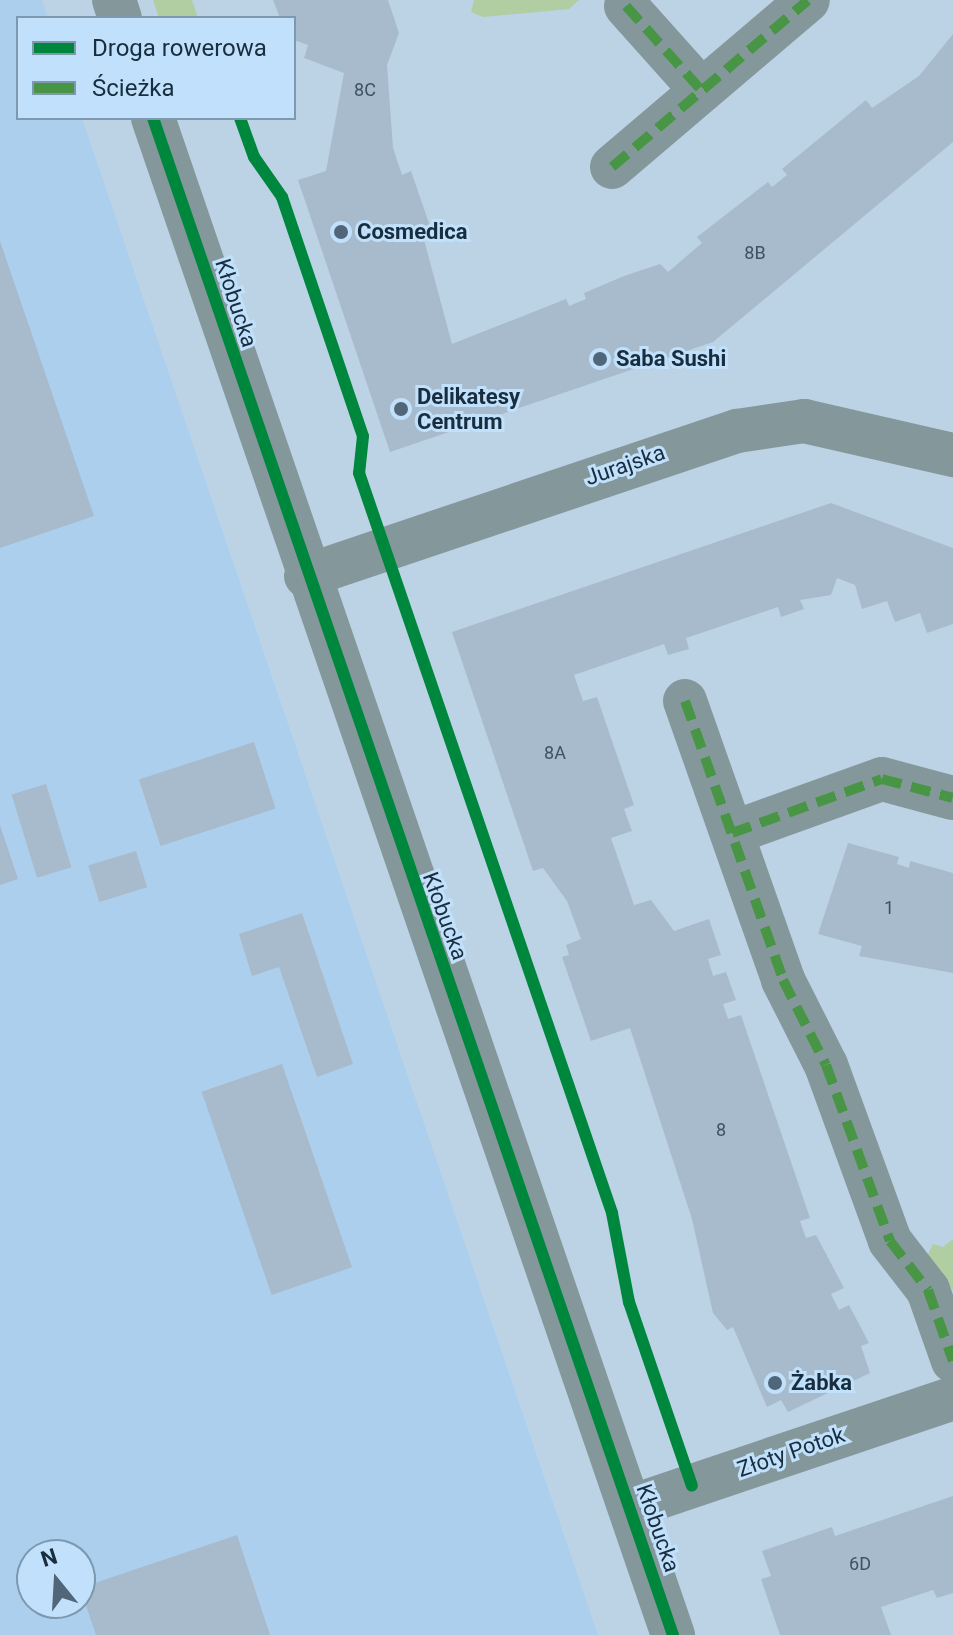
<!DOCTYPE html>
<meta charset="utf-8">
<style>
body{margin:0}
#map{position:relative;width:953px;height:1635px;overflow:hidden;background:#bcd3e6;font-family:Roboto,sans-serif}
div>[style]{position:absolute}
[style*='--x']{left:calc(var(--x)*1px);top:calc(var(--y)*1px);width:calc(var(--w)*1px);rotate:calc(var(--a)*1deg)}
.built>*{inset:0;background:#accfee}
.green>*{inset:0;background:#b0cea2}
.building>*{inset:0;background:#a7bbcc;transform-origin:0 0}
.minor>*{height:44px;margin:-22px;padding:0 22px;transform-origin:22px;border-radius:22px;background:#84989b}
.tertiary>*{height:44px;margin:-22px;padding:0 22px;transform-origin:22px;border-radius:22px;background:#84989b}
.quiet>*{height:10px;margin-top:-5px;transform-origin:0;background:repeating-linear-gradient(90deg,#489645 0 20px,transparent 0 30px)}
.cycleway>*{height:12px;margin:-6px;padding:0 6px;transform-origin:6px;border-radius:6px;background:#00873e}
.dots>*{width:22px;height:22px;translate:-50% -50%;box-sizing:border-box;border:4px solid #c1e0fb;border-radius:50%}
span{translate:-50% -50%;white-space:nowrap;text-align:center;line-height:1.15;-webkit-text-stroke:6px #c1e0fb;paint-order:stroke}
.number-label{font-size:18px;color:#3d5263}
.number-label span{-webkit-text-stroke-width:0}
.poi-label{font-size:22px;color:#182d3e;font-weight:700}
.left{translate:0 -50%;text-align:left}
.street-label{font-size:22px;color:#182d3e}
.legend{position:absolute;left:16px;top:16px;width:280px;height:104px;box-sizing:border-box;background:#c1e0fb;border:2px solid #7d98af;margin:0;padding:10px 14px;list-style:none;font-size:24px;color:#182d3e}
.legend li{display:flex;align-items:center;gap:16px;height:40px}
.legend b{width:40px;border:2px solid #7d98af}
.north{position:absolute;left:16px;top:1539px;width:80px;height:80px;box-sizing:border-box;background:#c1e0fb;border:2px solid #7d98af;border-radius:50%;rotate:342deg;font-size:22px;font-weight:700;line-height:32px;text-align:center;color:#182d3e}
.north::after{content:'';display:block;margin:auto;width:28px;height:36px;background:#516779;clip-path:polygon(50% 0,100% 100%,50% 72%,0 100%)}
</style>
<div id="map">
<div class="built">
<div style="clip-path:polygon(evenodd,0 0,42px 0,48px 18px,18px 18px,18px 118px,82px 118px,598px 1635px,0 1635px,0 0,32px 1555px,80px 1555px,80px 1603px,32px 1603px,32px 1555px)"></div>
</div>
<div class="green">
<div style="clip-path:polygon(153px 0,192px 0,198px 18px,159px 18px)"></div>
<div style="clip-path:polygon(474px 0,579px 0,569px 9px,483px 17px,471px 12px)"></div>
<div style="clip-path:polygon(953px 1239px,953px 1291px,926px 1258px,933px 1244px,943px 1247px)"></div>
</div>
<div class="building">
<div style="clip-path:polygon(273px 0,388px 0,399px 33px,387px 65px,393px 148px,402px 175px,411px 171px,432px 232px,423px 236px,452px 344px,566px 299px,569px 306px,586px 299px,584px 293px,624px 276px,660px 264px,668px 272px,702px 243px,697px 237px,768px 182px,772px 187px,787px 175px,782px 169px,866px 100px,872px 108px,919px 76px,953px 34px,953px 142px,713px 342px,390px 452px,298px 180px,326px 171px,344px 73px,304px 58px,308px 45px,294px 40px,294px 18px,280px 18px)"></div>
<div style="clip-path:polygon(0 241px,94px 516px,0 548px)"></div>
<div style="clip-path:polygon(831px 503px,953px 548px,953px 624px,927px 633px,920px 613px,895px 622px,887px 601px,862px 609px,855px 585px,837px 578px,831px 595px,800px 600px,804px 609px,781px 617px,778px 607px,686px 638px,689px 649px,668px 655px,664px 644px,574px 675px,583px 701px,597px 697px,634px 805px,624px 809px,632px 831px,611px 838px,634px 905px,651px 900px,674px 931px,709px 919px,721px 955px,708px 959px,713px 976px,726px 972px,736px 1000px,723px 1004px,728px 1019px,741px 1015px,810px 1218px,800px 1221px,806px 1238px,816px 1235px,844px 1288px,831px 1294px,839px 1310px,849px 1305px,869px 1343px,861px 1346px,870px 1373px,788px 1412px,781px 1400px,767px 1407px,733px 1327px,727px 1330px,713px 1313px,692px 1219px,630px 1028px,591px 1041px,562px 957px,569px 955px,566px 945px,581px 939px,567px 901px,543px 868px,533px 871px,452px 632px)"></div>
<div style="left:254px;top:742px;width:70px;height:121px;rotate:72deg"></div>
<div style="left:46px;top:784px;width:87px;height:36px;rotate:73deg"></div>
<div style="clip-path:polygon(0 825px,18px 879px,0 885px)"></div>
<div style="clip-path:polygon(848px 843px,899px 857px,897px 864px,909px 868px,910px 861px,953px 873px,953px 973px,859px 956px,862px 946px,818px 934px)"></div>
<div style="left:136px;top:851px;width:38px;height:50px;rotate:73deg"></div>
<div style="clip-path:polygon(302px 913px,353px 1064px,317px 1077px,279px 967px,252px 976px,239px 934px)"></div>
<div style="left:282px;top:1064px;width:215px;height:85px;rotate:71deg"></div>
<div style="clip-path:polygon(953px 1496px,953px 1593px,937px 1598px,933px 1590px,881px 1607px,891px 1635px,780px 1635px,761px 1579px,771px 1576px,762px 1551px,832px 1527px,835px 1536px)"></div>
<div style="clip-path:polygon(237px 1535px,270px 1635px,96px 1635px,80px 1588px)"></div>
</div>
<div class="minor">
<div style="--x:626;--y:6;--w:113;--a:48.2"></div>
<div style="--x:612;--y:167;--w:257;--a:-40.4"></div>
<div style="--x:306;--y:576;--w:455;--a:-18.6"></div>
<div style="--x:737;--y:431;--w:68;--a:-8.5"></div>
<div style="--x:804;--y:421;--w:153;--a:12.9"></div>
<div style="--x:685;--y:701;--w:296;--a:70.6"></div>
<div style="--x:783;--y:980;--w:95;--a:63.2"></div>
<div style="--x:826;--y:1065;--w:187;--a:70"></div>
<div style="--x:890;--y:1241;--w:62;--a:52.2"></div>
<div style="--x:928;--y:1290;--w:75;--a:70.6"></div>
<div style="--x:732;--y:833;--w:159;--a:-19.8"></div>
<div style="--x:882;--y:779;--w:73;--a:15"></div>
<div style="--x:630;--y:1507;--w:341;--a:-18.6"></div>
</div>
<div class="tertiary">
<div style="--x:114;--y:0;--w:19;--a:72"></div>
<div style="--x:153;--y:118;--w:1604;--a:71.08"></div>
</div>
<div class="quiet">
<div style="--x:626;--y:6;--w:113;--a:48.2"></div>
<div style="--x:612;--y:167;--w:257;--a:-40.4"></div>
<div style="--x:685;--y:701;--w:296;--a:70.6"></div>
<div style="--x:783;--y:980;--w:95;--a:63.2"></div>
<div style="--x:826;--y:1065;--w:187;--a:70"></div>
<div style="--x:890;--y:1241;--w:62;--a:52.2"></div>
<div style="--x:928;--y:1290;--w:75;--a:70.6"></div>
<div style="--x:732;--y:833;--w:159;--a:-19.8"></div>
<div style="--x:882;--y:779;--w:73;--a:15"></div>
</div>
<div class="cycleway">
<div style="--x:153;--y:118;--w:1604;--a:71.08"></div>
<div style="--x:240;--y:118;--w:41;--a:70.3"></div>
<div style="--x:254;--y:157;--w:49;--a:55"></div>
<div style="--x:282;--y:197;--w:252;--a:71.3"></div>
<div style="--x:363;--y:436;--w:37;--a:96"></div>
<div style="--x:359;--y:473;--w:782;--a:71.12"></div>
<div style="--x:612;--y:1213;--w:91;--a:79.2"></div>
<div style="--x:629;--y:1302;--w:194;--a:71.1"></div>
</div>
<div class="dots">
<div style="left:341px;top:232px;background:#516779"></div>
<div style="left:600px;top:359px;background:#516779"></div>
<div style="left:401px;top:409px;background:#516779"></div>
<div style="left:775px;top:1383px;background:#516779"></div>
</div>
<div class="number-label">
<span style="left:365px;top:90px">8C</span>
<span style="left:755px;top:253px">8B</span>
<span style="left:555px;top:753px">8A</span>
<span style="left:889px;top:908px">1</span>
<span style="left:721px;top:1130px">8</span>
<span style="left:860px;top:1564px">6D</span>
</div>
<div class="poi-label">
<span class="left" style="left:357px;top:232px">Cosmedica</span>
<span class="left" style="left:616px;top:359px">Saba Sushi</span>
<span class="left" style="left:417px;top:409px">Delikatesy<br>Centrum</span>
<span class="left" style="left:791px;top:1383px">Żabka</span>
</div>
<div class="street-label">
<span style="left:236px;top:303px;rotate:72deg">Kłobucka</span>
<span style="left:625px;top:465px;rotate:-19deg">Jurajska</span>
<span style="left:445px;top:916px;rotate:70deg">Kłobucka</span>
<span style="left:791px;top:1452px;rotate:-19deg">Złoty Potok</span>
<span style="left:658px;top:1528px;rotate:71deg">Kłobucka</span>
</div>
<ul class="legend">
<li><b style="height:10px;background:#00873e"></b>Droga rowerowa</li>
<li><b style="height:10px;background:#489645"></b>Ścieżka</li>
</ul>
<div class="north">N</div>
</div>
